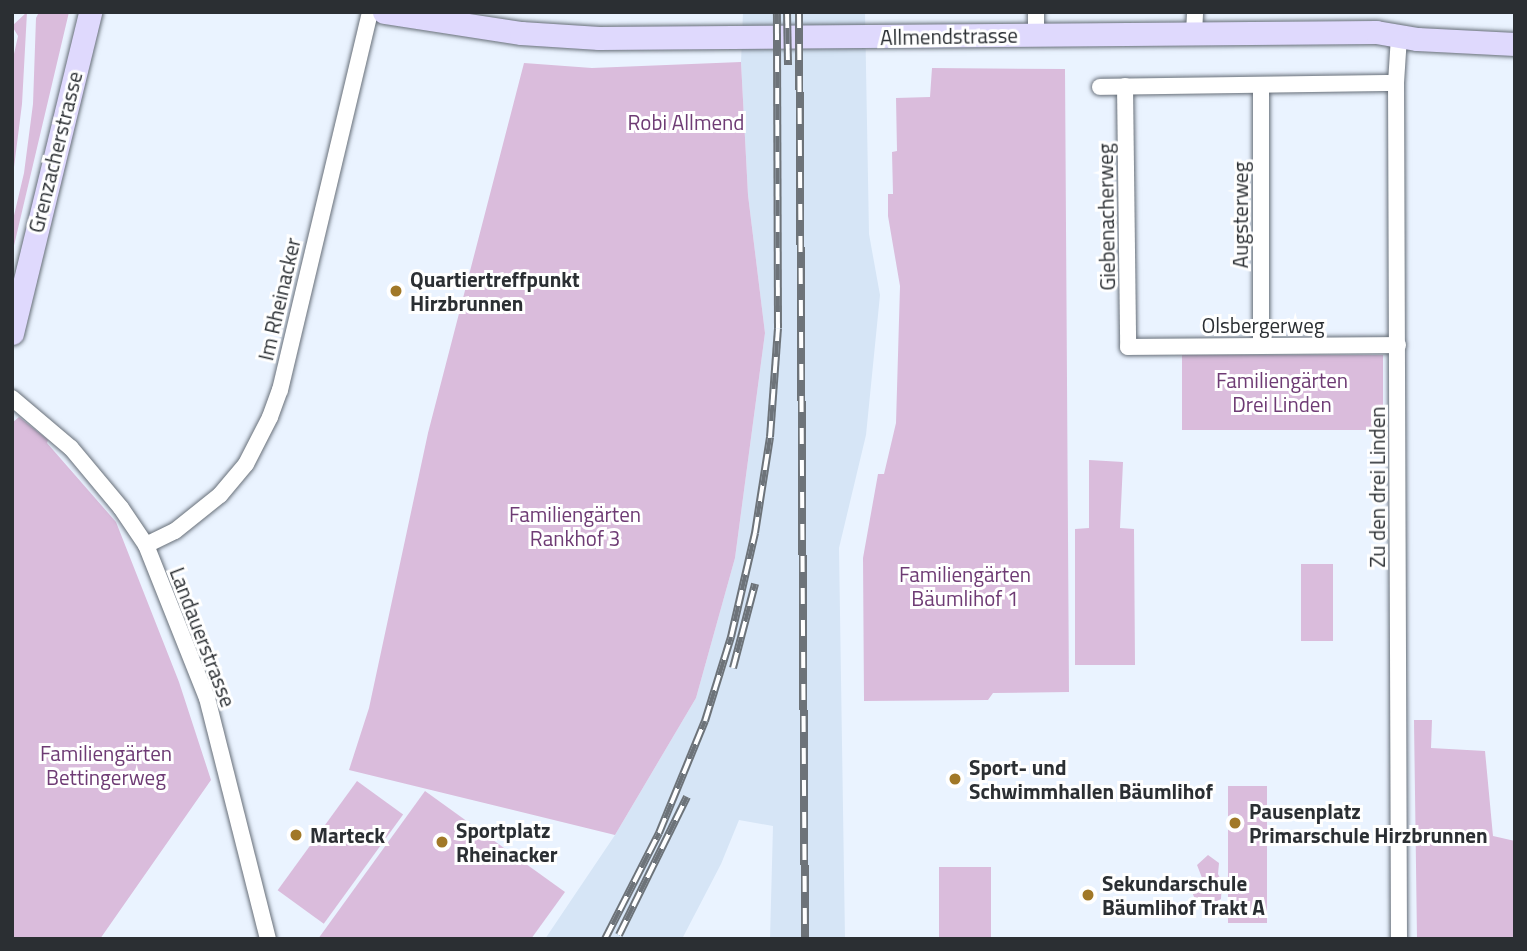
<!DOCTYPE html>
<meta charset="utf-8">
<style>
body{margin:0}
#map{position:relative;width:1527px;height:951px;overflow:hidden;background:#eaf3ff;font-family:"Titillium Web",sans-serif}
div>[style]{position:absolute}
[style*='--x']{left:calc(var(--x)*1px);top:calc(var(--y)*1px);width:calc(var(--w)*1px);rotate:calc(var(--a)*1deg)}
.built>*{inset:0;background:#d6e5f6}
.green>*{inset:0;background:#dabcdc;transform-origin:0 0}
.roads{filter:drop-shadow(0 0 2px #676f79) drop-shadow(0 0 2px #676f79)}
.street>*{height:16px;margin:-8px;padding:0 8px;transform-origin:8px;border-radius:8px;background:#fff}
.secondary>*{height:23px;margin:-11.5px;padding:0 11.5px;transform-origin:11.5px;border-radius:11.5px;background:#dfd9fd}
.rail>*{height:8px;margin-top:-4px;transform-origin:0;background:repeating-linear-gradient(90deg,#fff 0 16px,#6d7379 0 32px);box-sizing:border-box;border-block:2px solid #6d7379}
.dots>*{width:19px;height:19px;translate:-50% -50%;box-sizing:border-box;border:4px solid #fff;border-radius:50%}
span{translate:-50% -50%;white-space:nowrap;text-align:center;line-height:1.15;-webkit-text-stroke:6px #fff;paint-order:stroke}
.street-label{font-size:21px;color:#2b2f33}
.park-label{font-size:21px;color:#6e3b74}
.poi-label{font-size:21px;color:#2b2f33;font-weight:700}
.left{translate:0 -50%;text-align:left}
.frame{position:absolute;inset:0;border:14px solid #2b2f33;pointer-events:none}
</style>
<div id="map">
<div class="built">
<div style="clip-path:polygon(743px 12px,865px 12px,869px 234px,880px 295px,866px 435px,839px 548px,845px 939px,770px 939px,773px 826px,739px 820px,721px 864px,682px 939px,545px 939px,615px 835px,696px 698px,735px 558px,765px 333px,748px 195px,741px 62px)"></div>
</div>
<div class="green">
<div style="clip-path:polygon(27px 12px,22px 104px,12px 183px,12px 63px,18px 36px,12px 26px)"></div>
<div style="clip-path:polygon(39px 12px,69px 12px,12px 254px,12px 224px,24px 173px,33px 104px,36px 18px)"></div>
<div style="clip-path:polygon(741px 62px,748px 195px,765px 333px,735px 558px,696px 698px,615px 835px,349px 770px,369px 708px,428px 433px,524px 63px,592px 68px)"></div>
<div style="clip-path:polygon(932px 68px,1065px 69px,1069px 692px,993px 693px,988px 700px,864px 701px,863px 558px,878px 474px,884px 474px,896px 423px,900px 286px,888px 216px,888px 194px,893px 194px,892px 152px,897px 151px,896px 98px,930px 97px)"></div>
<div style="left:1182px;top:355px;width:201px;height:75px"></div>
<div style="clip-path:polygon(19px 417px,48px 440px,47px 443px,116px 522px,179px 682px,211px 780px,100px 939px,12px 939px,12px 423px)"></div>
<div style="clip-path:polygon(1089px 460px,1123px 462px,1120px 528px,1134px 529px,1135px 665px,1075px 665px,1075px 529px,1089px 528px)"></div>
<div style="left:1301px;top:564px;width:32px;height:77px"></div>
<div style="clip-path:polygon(1414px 720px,1432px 720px,1431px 748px,1485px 751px,1493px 836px,1515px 841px,1515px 939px,1417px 939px)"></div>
<div style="left:357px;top:781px;width:57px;height:135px;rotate:36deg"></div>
<div style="left:1228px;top:786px;width:39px;height:137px"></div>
<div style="clip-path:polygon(425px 791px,565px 892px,531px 939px,318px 939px)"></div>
<div style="clip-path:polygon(1208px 855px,1219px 863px,1218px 874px,1222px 882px,1221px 899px,1209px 906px,1196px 902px,1189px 884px,1200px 888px,1204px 883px,1197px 865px)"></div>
<div style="left:991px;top:867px;width:72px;height:52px;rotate:90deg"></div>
</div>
<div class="roads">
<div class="street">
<div style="--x:1194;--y:33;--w:21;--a:-87"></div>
<div style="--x:1036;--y:34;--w:22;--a:-90"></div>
<div style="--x:1261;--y:85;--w:261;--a:90"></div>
<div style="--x:1125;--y:86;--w:261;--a:89.3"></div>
<div style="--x:1128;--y:347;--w:270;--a:-0.4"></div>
<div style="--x:1100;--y:87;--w:296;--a:-0.8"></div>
<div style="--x:12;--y:398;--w:77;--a:40.3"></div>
<div style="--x:71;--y:448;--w:78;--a:50.2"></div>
<div style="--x:121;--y:508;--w:45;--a:56"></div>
<div style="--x:146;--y:545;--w:165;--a:68.3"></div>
<div style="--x:207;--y:698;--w:249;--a:75.8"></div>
<div style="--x:146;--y:545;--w:32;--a:-26"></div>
<div style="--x:175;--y:531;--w:58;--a:-38.7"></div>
<div style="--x:220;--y:495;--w:40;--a:-50"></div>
<div style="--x:246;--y:464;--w:53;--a:-62.9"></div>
<div style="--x:270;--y:417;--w:29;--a:-70"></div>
<div style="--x:280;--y:390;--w:389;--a:-76.6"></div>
<div style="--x:1399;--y:939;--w:856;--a:-90.2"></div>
<div style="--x:1396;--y:83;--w:47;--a:-86.3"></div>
</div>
<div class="secondary">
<div style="--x:384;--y:12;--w:139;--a:8.7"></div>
<div style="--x:521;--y:33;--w:78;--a:3.7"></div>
<div style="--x:599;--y:38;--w:777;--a:-0.44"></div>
<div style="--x:1376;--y:32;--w:42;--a:9.7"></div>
<div style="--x:1417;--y:39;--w:98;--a:2.9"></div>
<div style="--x:12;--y:333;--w:330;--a:-76.3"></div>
</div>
</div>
<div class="rail">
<div style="--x:787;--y:12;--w:53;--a:88.9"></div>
<div style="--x:799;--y:12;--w:927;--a:89.63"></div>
<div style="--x:733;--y:668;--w:87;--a:-75.3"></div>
<div style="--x:619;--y:935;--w:154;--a:-63.8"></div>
<div style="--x:605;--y:939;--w:119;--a:-63"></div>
<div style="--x:659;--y:833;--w:121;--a:-67.7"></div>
<div style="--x:705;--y:721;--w:88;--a:-72.8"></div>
<div style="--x:731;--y:637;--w:107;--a:-77"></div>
<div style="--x:755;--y:533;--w:97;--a:-81.1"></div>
<div style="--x:770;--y:437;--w:109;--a:-85.8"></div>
<div style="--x:778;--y:328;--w:316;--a:-90.2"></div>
</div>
<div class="dots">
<div style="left:396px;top:291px;background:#a17827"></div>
<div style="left:955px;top:779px;background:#a17827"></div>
<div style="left:1235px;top:823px;background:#a17827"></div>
<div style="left:296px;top:835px;background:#a17827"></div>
<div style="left:442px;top:842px;background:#a17827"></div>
<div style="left:1088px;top:895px;background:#a17827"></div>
</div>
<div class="street-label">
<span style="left:949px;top:36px;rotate:-1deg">Allmendstrasse</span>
<span style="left:55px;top:152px;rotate:-76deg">Grenzacherstrasse</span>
<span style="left:1240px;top:215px;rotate:-90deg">Augsterweg</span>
<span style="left:1106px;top:217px;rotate:-91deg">Giebenacherweg</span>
<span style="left:279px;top:299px;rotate:-77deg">Im Rheinacker</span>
<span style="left:1263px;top:325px">Olsbergerweg</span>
<span style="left:1377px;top:487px;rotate:-90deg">Zu den drei Linden</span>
<span style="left:203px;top:637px;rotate:69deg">Landauerstrasse</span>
</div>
<div class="park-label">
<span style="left:686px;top:122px">Robi Allmend</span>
<span style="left:1282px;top:392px">Familiengärten<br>Drei Linden</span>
<span style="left:575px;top:526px">Familiengärten<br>Rankhof 3</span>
<span style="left:965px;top:586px">Familiengärten<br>Bäumlihof 1</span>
<span style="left:106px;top:765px">Familiengärten<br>Bettingerweg</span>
</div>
<div class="poi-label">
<span class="left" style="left:410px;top:291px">Quartiertreffpunkt<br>Hirzbrunnen</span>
<span class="left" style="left:969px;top:779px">Sport- und<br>Schwimmhallen Bäumlihof</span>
<span class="left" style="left:1249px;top:823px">Pausenplatz<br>Primarschule Hirzbrunnen</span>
<span class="left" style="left:456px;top:842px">Sportplatz<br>Rheinacker</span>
<span class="left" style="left:310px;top:835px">Marteck</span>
<span class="left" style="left:1102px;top:895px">Sekundarschule<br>Bäumlihof Trakt A</span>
</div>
<div class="frame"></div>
</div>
